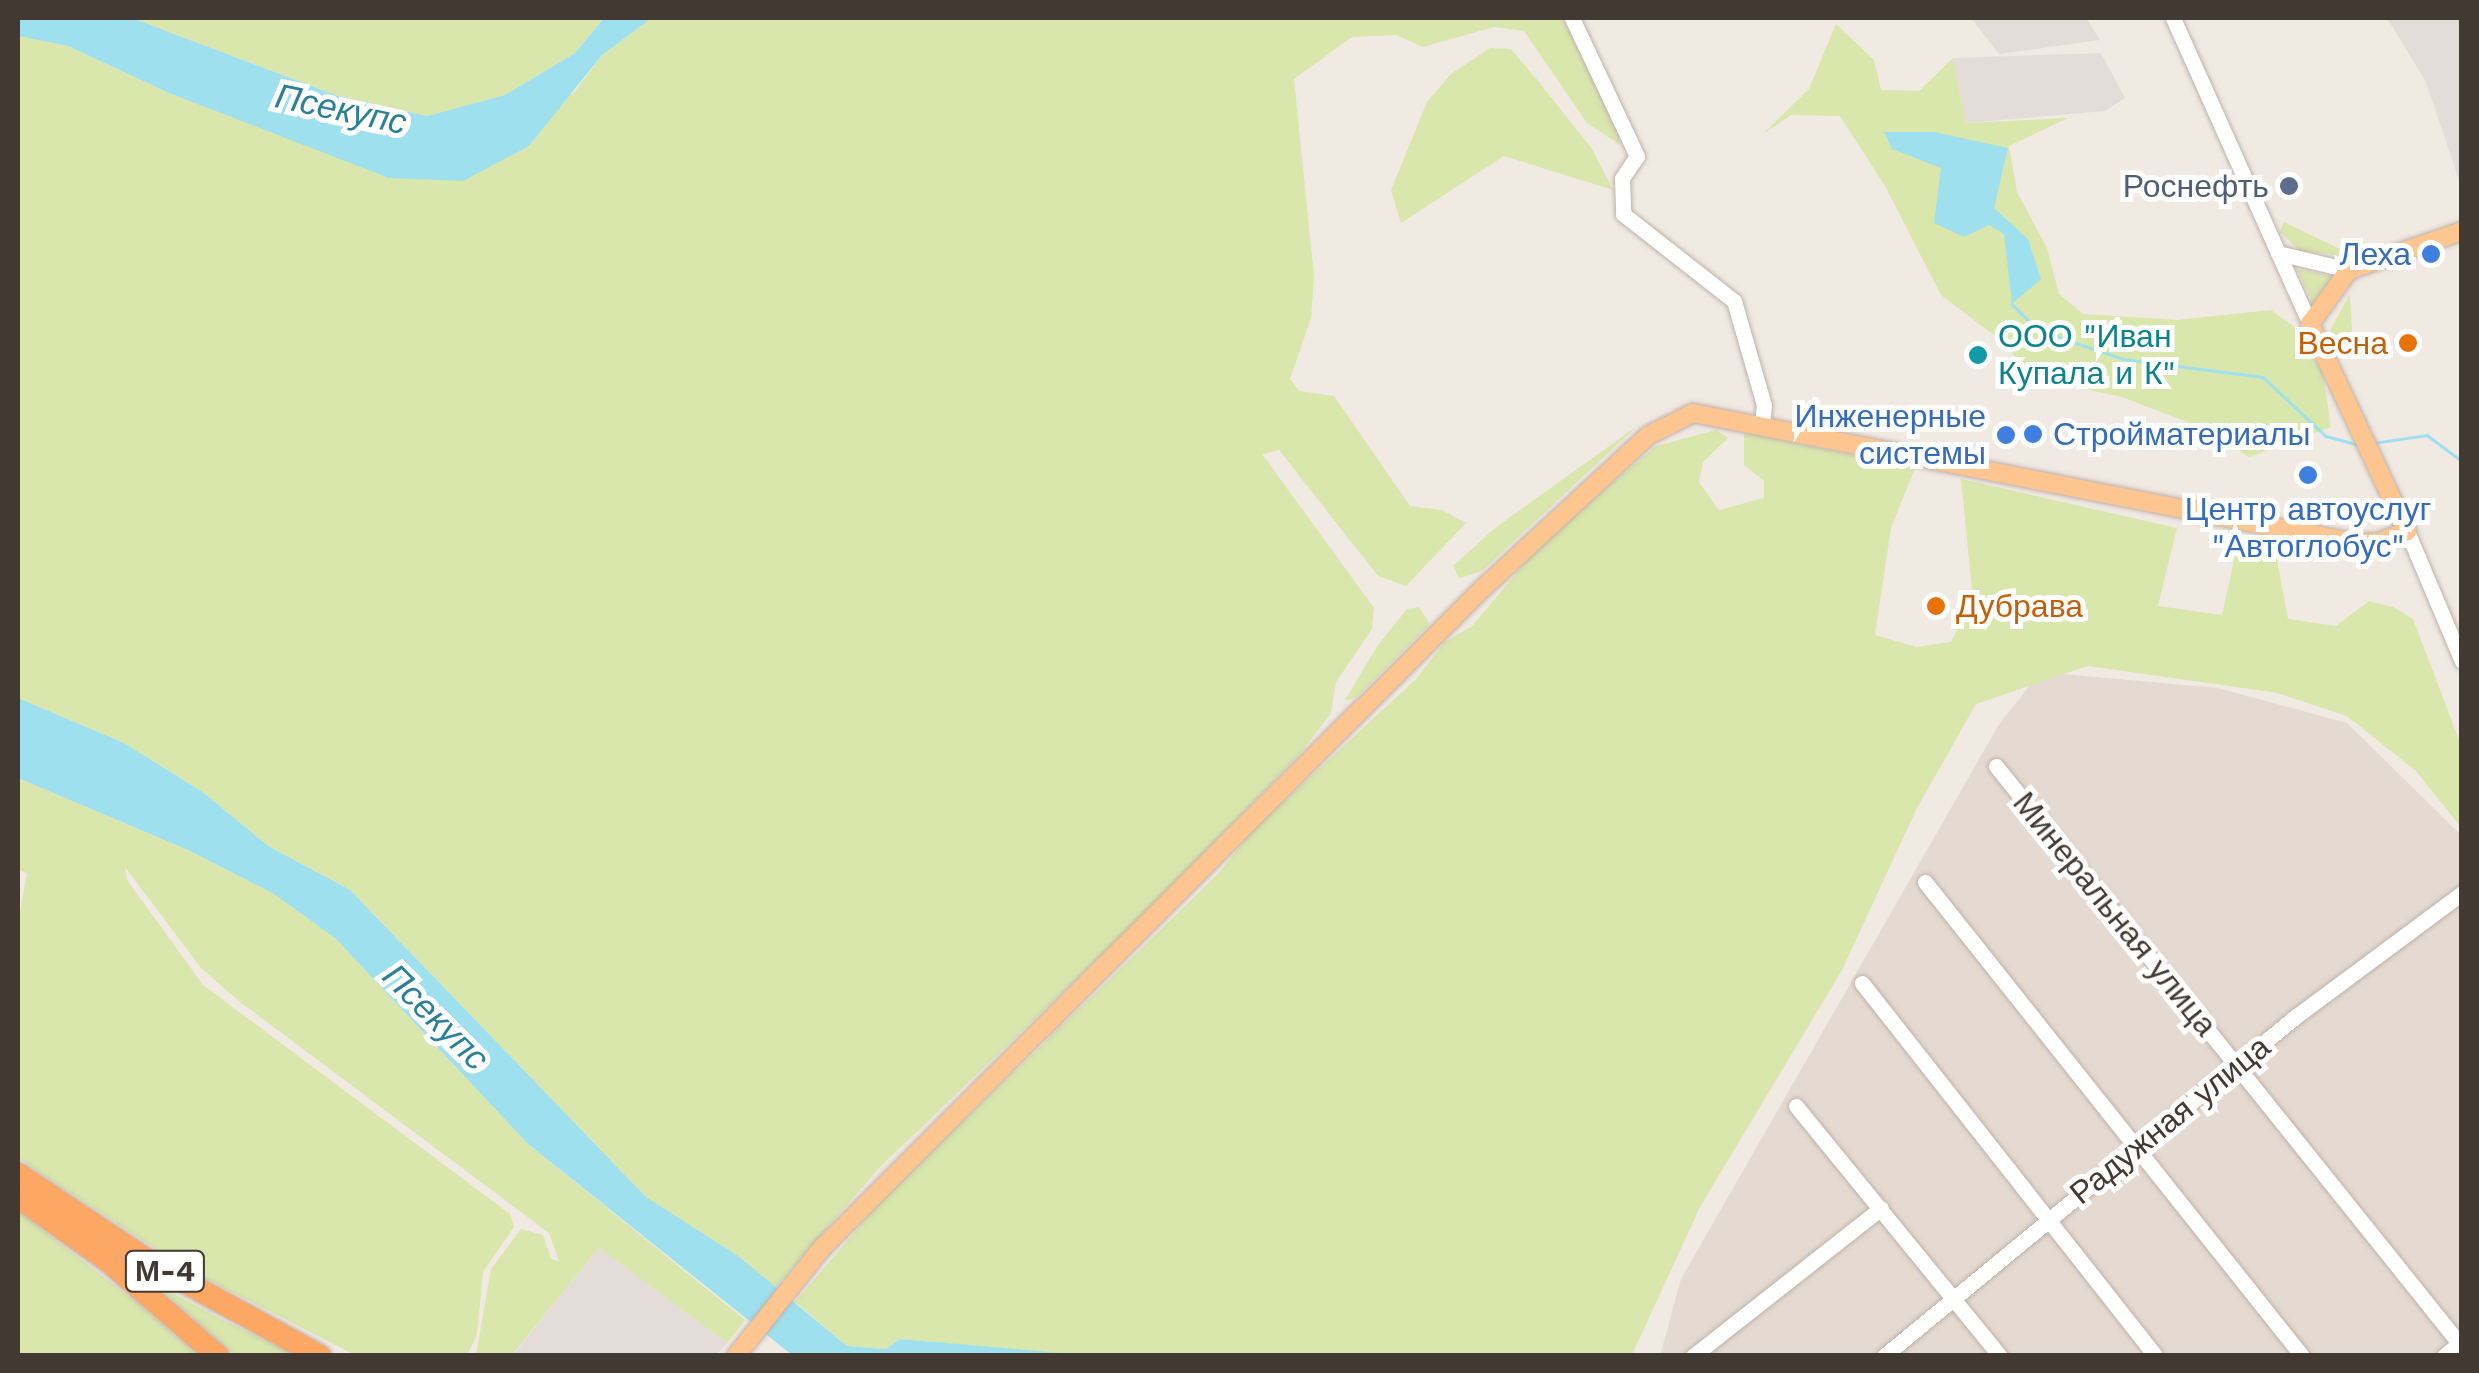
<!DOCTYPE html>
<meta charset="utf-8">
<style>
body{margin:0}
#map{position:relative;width:2479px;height:1373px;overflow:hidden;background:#f1eae3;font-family:"Work Sans",sans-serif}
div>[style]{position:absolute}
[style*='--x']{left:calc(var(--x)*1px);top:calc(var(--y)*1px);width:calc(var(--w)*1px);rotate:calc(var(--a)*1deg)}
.residential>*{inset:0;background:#e5dad1}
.industrial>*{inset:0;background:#e3dcd8}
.green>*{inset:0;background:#d9e6ac}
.water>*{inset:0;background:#9fe0ef}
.stream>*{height:2.5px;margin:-1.25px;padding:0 1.25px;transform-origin:1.25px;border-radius:1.25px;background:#9fe0ef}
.roads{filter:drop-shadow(0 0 2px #bfb2a9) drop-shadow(0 0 2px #bfb2a9)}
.minor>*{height:15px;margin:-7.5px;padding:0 7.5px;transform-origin:7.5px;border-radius:7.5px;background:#fff}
.major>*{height:18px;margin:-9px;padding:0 9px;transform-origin:9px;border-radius:9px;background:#fdc691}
.highway>*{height:22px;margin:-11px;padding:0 11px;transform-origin:11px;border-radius:11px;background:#fca763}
.dots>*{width:28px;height:28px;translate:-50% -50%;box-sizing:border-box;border:5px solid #fff;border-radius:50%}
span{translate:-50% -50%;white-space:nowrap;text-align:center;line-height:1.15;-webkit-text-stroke:10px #fff;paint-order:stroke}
.shield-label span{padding:2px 8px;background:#fff;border:2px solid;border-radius:8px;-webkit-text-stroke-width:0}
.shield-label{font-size:30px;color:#433933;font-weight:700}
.service-label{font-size:32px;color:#4e5e75}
.right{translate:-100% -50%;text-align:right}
.shop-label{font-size:32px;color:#366cbe}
.left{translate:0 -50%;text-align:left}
.culture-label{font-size:32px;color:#0d838f}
.food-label{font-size:32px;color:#c56008}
.street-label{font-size:32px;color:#433933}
.water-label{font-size:35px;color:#2a8096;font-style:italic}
.frame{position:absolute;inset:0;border:20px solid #433933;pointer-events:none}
</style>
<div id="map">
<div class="residential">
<div style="clip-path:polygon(2040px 672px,2218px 688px,2347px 723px,2461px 835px,2461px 1355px,1660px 1356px,1681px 1279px,1998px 726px)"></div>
</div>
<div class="industrial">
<div style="clip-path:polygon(1971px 18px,2086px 18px,2100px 40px,1999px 54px)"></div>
<div style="clip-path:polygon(2387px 18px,2461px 18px,2461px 186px,2426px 82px)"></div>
<div style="clip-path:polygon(2101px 53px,2125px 98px,2105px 111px,1966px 123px,1953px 58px)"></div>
<div style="clip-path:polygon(599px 1248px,727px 1343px,716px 1355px,512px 1356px)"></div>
</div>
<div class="green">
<div style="clip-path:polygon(132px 18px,604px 18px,575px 53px,505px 95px,427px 116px,338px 96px)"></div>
<div style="clip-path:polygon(652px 18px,1562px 18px,1616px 119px,1620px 145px,1587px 123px,1524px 31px,1494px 27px,1423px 47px,1396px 35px,1352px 37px,1294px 79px,1314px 276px,1311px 318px,1290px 379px,1299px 391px,1334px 396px,1410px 506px,1442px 510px,1466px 523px,1406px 586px,1378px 576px,1279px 450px,1262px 454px,1374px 608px,1372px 629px,1336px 682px,1331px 713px,1300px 754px,1137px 921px,880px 1167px,776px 1287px,646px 1197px,350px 890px,268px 846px,204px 793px,124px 743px,18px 698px,18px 36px,68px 46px,169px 93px,304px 142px,573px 94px,602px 55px)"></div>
<div style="clip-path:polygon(1836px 24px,1874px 60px,1881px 90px,1919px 91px,1953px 58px,1966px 123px,2068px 118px,2009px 146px,2017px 192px,2047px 248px,2059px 294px,2083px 314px,2177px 320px,2271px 310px,2297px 329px,2323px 374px,2331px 427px,2249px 457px,2208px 430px,2122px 397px,2035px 378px,1999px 339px,1941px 295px,1885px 186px,1840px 116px,1791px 115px,1763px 134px,1809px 89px)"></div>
<div style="clip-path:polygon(1490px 48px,1511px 49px,1539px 82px,1592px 149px,1613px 190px,1504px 156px,1401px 223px,1391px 190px,1427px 102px,1451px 74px)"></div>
<div style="clip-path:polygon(2284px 222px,2342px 250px,2343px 256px,2300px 251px,2280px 232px)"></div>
<div style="clip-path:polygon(2297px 269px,2334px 277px,2314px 306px)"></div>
<div style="clip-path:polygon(2350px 294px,2352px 331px,2338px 347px,2330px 330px)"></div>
<div style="clip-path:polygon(1637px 426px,1482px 571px,1459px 578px,1453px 566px,1495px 528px)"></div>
<div style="clip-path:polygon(1716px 430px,1728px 438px,1703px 462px,1699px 482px,1719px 510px,1764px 498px,1764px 481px,1744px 465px,1744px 433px,1915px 468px,1891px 528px,1875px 635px,1917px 647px,1951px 642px,1973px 600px,1961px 479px,2177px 528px,2158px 606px,2222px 615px,2235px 556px,2276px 555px,2288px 619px,2336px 626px,2369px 601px,2393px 607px,2413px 619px,2461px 745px,2461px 827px,2416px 771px,2347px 716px,2278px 693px,2088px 666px,1976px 704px,1917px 808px,1842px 970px,1700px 1207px,1632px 1355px,1084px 1356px,900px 1339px,886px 1349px,847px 1346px,795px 1302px,883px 1199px,1218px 874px,1254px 829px,1416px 679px,1445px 642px,1472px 626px,1542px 543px,1656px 446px)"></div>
<div style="clip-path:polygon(1419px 607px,1430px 624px,1356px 698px,1345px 700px,1378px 645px,1407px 609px)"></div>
<div style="clip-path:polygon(18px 778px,188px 850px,274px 894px,336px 939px,528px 1144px,745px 1320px,727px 1343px,599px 1248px,512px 1355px,476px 1355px,491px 1269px,521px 1229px,543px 1235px,551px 1259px,559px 1261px,549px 1233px,240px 1002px,201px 968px,125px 867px,127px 880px,203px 985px,510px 1214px,514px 1227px,483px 1272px,477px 1335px,467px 1355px,355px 1355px,181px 1266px,18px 1158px,18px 923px,27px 873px,18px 870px)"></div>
<div style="clip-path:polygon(18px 1211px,140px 1305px,197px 1355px,18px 1355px)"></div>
<div style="clip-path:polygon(154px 1283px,221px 1319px,295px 1355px,235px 1355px)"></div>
</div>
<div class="water">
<div style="clip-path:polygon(18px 18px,132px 18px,338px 96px,427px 116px,505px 95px,575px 53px,604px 18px,652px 18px,602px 55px,529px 146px,463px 181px,389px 178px,169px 93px,68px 46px,18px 36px)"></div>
<div style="clip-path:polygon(1884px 132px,1934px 132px,2008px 148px,1994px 208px,2028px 239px,2041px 279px,2012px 304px,2004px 234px,1989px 225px,1964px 237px,1934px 223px,1941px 168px,1892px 149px)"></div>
<div style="clip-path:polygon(18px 698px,124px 743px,204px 793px,268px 846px,350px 890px,646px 1197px,738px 1256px,847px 1346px,886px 1349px,900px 1339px,1084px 1355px,792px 1355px,528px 1144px,336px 939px,274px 894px,188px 850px,18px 778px)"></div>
</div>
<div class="stream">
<div style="--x:2012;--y:304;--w:37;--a:45"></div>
<div style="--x:2038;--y:330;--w:90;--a:18.8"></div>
<div style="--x:2123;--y:359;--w:141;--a:7.3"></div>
<div style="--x:2263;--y:377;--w:86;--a:43.1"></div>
<div style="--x:2326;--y:436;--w:35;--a:15"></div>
<div style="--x:2373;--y:443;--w:55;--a:-8.4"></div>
<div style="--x:2427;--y:435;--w:44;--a:36.6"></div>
</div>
<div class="roads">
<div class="minor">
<div style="--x:1572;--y:18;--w:153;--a:64.8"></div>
<div style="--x:1637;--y:156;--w:27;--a:124"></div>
<div style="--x:1622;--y:178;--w:36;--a:88"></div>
<div style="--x:1623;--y:214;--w:141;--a:38.1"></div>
<div style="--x:1734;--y:301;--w:108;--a:73.9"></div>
<div style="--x:1764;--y:405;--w:19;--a:96"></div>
<div style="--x:2173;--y:18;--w:335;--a:65.9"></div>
<div style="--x:2278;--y:253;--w:73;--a:13.5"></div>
<div style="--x:2407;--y:531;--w:141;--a:67.1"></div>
<div style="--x:1996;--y:766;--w:740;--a:51.26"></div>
<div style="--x:1925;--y:882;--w:606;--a:51.5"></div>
<div style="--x:1862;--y:983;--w:474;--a:51.8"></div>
<div style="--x:1796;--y:1106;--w:323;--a:50.8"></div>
<div style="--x:1693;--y:1356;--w:239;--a:-38.2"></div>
<div style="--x:1884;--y:1356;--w:533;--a:-39.52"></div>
<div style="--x:2295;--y:1017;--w:208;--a:-36.6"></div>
<div style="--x:2444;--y:1356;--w:23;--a:-40"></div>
</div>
<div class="major">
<div style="--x:736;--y:1356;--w:138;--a:-51.5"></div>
<div style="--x:822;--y:1248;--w:931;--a:-44.96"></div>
<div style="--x:1481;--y:590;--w:229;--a:-42.7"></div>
<div style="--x:1649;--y:435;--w:49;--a:-26.6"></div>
<div style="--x:1693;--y:413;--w:676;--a:11.09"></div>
<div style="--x:2356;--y:543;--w:23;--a:-2"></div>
<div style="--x:2379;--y:542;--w:30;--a:-21"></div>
<div style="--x:2407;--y:531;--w:229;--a:-115.1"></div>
<div style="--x:2310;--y:324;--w:67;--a:-54.2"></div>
<div style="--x:2349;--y:270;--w:120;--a:-19"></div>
</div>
<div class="highway">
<div style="--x:18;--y:1174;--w:166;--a:33.7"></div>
<div style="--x:156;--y:1266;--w:187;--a:28.8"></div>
<div style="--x:18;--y:1197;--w:109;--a:35.3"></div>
<div style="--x:107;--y:1260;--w:147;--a:40.9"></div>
</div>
</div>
<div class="dots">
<div style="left:2289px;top:186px;background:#5c6f8a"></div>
<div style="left:2431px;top:254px;background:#3f7fe0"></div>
<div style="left:2408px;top:343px;background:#e8710a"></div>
<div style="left:1978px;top:355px;background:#0f9aa8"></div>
<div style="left:2033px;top:434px;background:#3f7fe0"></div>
<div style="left:2006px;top:435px;background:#3f7fe0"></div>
<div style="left:2308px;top:475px;background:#3f7fe0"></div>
<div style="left:1936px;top:606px;background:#e8710a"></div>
</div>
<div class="shield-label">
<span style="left:165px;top:1271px">М-4</span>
</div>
<div class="service-label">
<span class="right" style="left:2269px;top:186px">Роснефть</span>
</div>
<div class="shop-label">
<span class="right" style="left:2411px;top:254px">Леха</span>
<span class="right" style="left:1986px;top:435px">Инженерные<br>системы</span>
<span class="left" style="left:2053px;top:434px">Стройматериалы</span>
<span style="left:2308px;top:528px">Центр автоуслуг<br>"Автоглобус"</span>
</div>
<div class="culture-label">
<span class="left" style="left:1998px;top:355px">ООО "Иван<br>Купала и К"</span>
</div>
<div class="food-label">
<span class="right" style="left:2388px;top:343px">Весна</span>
<span class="left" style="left:1956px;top:606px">Дубрава</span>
</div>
<div class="street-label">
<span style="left:2115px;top:914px;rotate:51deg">Минеральная улица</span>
<span style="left:2170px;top:1120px;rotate:-39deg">Радужная улица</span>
</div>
<div class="water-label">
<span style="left:341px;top:109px;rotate:12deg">Псекупс</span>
<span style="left:436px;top:1017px;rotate:45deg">Псекупс</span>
</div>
<div class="frame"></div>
</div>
